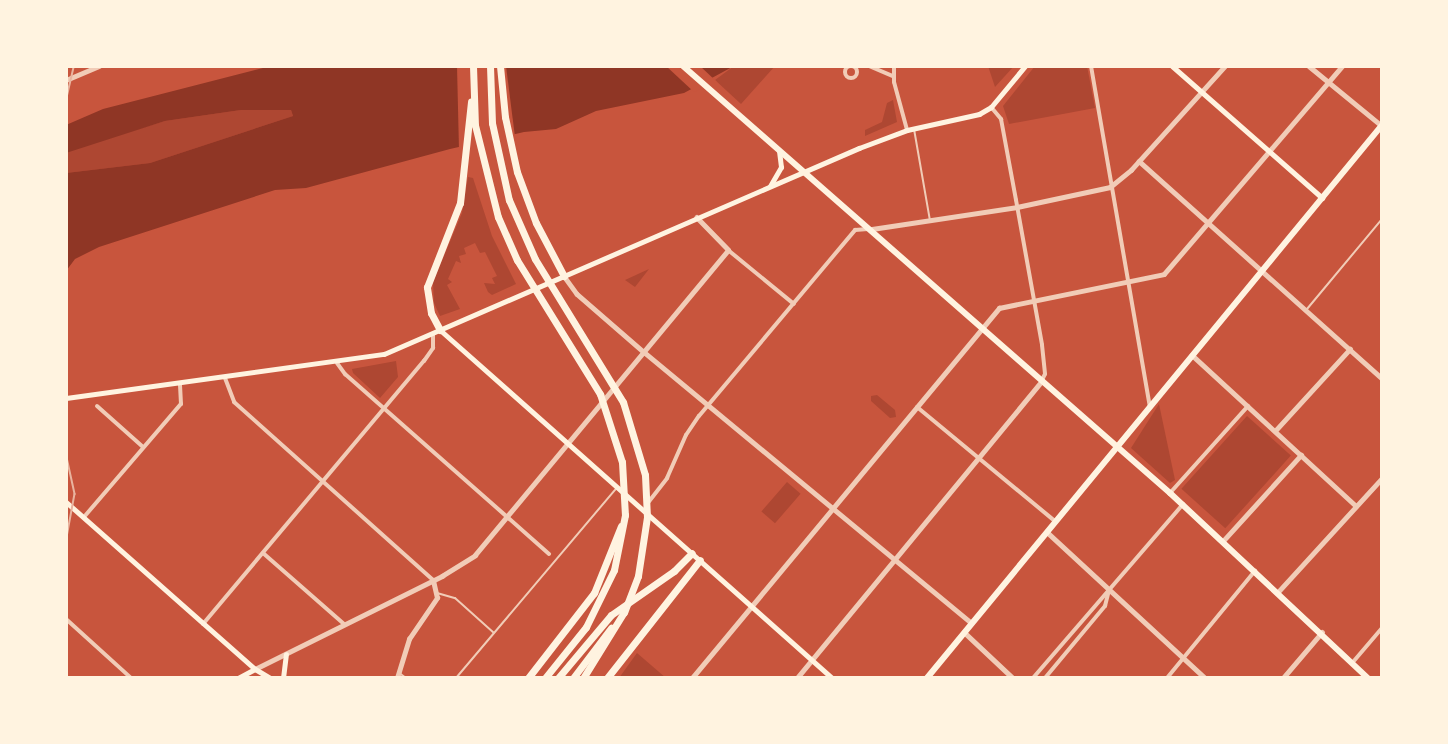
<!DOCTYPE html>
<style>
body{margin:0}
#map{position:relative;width:1448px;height:744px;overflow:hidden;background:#c8553d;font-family:Manrope,sans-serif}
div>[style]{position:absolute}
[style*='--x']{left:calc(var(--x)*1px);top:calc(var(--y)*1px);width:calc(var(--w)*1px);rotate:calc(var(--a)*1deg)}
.green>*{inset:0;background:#ae4732;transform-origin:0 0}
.water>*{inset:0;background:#8f3625}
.pier>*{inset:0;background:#c8553d}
.service>*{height:2px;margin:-1px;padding:0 1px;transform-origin:1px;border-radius:1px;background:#f1ccb7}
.minor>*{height:4px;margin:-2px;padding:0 2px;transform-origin:2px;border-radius:2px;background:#f1ccb7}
.minor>.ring{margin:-2px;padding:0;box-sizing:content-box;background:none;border:4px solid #f1ccb7;border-radius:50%}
.tertiary>*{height:4.5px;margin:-2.25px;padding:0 2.25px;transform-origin:2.25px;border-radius:2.25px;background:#f1ccb7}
.secondary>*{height:5px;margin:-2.5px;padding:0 2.5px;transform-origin:2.5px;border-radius:2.5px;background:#fff3e0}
.primary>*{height:6px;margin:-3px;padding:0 3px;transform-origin:3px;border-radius:3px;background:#fff3e0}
.motorway>*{height:7px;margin:-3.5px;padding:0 3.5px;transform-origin:3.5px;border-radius:3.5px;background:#fff3e0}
.rail>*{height:1.5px;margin:-0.75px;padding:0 0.75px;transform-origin:0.75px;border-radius:0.75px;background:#e9b49f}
span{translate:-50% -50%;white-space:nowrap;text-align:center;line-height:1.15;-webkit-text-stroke:6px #fff3e0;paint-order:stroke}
.frame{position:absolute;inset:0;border:68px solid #fff3e0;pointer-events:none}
</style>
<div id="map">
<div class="green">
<div style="clip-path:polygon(734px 66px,775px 66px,741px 104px,715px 80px)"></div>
<div style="clip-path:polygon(988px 66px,1014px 66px,995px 87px)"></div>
<div style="clip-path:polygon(1035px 66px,1087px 66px,1095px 108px,1009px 124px,1003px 106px)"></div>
<div style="clip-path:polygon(893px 100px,897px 122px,865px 136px,865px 130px,882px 122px,887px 103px)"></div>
<div style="clip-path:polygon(241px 110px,291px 110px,293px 116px,150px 163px,66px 173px,66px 153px,76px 148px,165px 121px)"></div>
<div style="clip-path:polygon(468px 177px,473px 178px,492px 236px,516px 284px,492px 295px,488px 292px,484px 283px,495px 284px,492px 278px,497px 276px,485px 252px,480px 253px,475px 243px,464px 248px,466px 254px,459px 256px,461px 263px,456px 261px,448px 279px,452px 282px,447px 285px,460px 309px,440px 316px,434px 303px,433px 282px,462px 213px)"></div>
<div style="clip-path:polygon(649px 269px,635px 287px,625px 280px)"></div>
<div style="clip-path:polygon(396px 361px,398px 377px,380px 398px,353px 373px,352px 369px)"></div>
<div style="clip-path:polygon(877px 395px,895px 410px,896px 417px,890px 418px,871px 401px,871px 396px)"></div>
<div style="clip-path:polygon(1159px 404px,1175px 480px,1170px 483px,1131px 448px)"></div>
<div style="left:1247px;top:416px;width:59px;height:98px;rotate:42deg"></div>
<div style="left:787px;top:482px;width:18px;height:39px;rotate:41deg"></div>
<div style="clip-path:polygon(637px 653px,666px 678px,619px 678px)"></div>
</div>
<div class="water">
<div style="clip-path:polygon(271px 66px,734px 66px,684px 93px,596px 111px,556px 129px,524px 132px,450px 149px,306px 188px,275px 190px,99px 247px,75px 259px,66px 271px,66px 173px,150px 163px,293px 116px,291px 110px,241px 110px,165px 121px,66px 153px,66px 125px,103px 109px)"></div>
</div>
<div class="pier">
<div style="clip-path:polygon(457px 66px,506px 66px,515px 137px,459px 150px)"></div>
<div style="clip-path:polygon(666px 66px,700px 66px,717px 82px,694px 92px)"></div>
</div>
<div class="service">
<div style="--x:914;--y:129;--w:93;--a:80.1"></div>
<div style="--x:1307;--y:309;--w:117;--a:-50.2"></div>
<div style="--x:437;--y:593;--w:19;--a:16"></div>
<div style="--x:455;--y:598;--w:52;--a:41.9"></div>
<div style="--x:398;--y:672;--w:10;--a:37"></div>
<div style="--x:456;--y:678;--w:248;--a:-49.8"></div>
</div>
<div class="minor">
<div class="ring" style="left:845px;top:66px;width:8px;height:8px"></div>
<div style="--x:869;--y:66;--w:26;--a:23"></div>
<div style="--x:894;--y:66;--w:16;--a:90"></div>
<div style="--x:894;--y:82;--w:50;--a:74.8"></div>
<div style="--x:1091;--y:66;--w:346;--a:80.2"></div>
<div style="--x:991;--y:107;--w:16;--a:50"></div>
<div style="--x:1001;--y:119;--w:82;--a:79.5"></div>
<div style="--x:1016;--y:200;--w:147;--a:79.8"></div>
<div style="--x:1042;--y:345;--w:29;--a:84"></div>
<div style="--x:1045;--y:374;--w:7;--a:117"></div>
<div style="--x:728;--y:250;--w:85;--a:39.3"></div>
<div style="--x:337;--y:363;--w:14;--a:54"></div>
<div style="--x:345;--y:374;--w:272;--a:41.4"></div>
<div style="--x:225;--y:378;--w:26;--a:69"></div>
<div style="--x:234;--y:402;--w:267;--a:41.8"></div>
<div style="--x:97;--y:406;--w:62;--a:41.7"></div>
<div style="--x:917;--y:407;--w:179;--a:39.6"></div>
<div style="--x:1170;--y:493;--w:117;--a:-48.1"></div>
<div style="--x:647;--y:504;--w:33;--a:-52"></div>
<div style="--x:667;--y:478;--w:47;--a:-66.2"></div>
<div style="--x:686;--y:435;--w:23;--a:-56"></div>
<div style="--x:699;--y:416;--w:243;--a:-50"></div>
<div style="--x:855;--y:230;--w:13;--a:-4"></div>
<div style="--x:84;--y:517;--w:149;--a:-49.4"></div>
<div style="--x:181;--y:404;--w:21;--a:-93"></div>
<div style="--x:263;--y:553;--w:108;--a:41.2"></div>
<div style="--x:66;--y:619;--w:88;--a:42.2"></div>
<div style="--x:203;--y:624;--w:344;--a:-50"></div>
<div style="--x:424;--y:361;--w:16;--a:-55"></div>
<div style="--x:433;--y:348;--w:14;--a:-90"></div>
<div style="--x:1353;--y:662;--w:45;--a:-49.5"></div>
<div style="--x:1033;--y:678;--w:230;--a:-49.2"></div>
<div style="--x:1045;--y:678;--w:94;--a:-50.2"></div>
<div style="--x:1105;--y:606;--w:16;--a:-76"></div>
<div style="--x:1167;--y:678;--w:139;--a:-50.6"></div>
</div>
<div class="tertiary">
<div style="--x:1309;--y:66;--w:94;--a:39.4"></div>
<div style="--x:66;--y:80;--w:36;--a:-23"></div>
<div style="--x:1139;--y:161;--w:326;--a:41.8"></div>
<div style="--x:872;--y:229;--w:147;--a:-8.6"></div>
<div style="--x:1017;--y:207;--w:95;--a:-12.1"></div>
<div style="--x:1110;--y:187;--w:27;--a:-39"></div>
<div style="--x:1131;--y:170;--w:140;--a:-47.9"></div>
<div style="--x:564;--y:276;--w:22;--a:54"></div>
<div style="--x:577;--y:294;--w:89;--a:40.9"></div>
<div style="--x:644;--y:352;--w:425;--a:39.6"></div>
<div style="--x:1192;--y:355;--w:223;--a:42.6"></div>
<div style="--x:1275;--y:431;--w:111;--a:-47.6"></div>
<div style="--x:1047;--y:532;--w:215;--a:42.7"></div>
<div style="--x:1223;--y:541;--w:116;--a:-47.8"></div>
<div style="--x:1278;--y:592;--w:154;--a:-47.6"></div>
<div style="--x:964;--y:632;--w:67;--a:43.2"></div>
<div style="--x:255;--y:669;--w:209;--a:-26.4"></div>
<div style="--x:442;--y:576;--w:39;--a:-32"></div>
<div style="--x:475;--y:555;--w:396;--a:-50.3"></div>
<div style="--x:728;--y:250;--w:45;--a:-134.1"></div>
<div style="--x:397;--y:678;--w:41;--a:-72.9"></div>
<div style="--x:409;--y:639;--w:50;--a:-55.7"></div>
<div style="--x:437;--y:598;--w:18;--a:-103"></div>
<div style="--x:692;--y:678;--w:481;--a:-50.3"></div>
<div style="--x:999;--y:308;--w:168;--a:-11.6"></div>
<div style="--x:1164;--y:274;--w:274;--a:-49.4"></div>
<div style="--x:797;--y:678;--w:385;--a:-50.5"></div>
<div style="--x:1283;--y:678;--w:60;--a:-49.7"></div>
</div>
<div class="secondary">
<div style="--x:1172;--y:66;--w:200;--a:41.3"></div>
<div style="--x:770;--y:186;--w:22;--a:-60"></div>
<div style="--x:781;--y:167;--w:16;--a:-97"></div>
<div style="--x:440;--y:330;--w:524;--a:41.6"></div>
<div style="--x:66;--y:398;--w:321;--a:-7.9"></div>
<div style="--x:384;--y:354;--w:518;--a:-23.45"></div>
<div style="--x:859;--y:148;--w:51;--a:-20.6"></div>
<div style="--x:907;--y:130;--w:74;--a:-12.5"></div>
<div style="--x:979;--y:114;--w:14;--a:-30"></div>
<div style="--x:991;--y:107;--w:53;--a:-50.3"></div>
<div style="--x:66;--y:502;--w:252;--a:41.5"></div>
<div style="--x:255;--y:669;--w:17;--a:31"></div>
<div style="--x:238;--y:678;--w:19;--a:-28"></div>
<div style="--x:283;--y:678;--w:24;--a:-83"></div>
</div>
<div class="primary">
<div style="--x:683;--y:66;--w:648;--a:41.24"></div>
<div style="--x:1170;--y:493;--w:271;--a:43.1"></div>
<div style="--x:927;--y:678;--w:716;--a:-50.55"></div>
</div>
<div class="motorway">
<div style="--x:473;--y:66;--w:59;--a:88.1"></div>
<div style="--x:475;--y:125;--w:95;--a:76"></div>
<div style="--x:498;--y:217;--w:47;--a:66.2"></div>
<div style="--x:517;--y:260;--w:158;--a:58.2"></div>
<div style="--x:600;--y:394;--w:71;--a:72.1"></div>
<div style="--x:622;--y:462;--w:53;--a:86.8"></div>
<div style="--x:625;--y:515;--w:56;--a:101.3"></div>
<div style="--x:614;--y:570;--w:64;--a:116.2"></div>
<div style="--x:586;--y:627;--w:65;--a:128.8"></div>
<div style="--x:490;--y:66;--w:57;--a:88"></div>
<div style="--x:492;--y:123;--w:79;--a:77.6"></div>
<div style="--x:509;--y:200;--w:64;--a:66.2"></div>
<div style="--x:535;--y:259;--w:168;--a:58.4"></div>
<div style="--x:623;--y:402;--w:76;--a:73.2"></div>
<div style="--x:645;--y:475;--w:42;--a:87.3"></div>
<div style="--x:647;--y:517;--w:60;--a:98.7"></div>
<div style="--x:638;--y:576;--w:39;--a:111"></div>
<div style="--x:624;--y:612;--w:78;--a:121.8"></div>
<div style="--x:500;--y:66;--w:51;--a:84.4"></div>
<div style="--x:505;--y:117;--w:56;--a:77.7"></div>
<div style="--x:517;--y:172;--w:54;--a:69.6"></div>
<div style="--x:536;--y:223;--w:60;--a:62.2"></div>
<div style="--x:440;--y:330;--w:19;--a:-118"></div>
<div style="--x:431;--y:313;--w:26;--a:-99"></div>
<div style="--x:427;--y:287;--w:90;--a:-68.6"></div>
<div style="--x:460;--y:203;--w:102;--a:-83.8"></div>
<div style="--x:528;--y:678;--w:108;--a:-52.2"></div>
<div style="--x:594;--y:593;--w:72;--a:-68.1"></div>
<div style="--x:558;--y:678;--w:82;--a:-49.9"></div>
<div style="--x:611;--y:615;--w:77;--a:-34.9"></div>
<div style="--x:674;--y:571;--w:25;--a:-45"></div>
<div style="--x:573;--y:678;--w:63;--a:-52.8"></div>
<div style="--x:607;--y:678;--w:150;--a:-51.8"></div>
</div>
<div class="rail">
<div style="--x:66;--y:100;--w:35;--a:-77"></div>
<div style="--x:66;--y:453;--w:42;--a:77.6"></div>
<div style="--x:75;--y:494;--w:50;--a:100.4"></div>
</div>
<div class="frame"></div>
</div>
